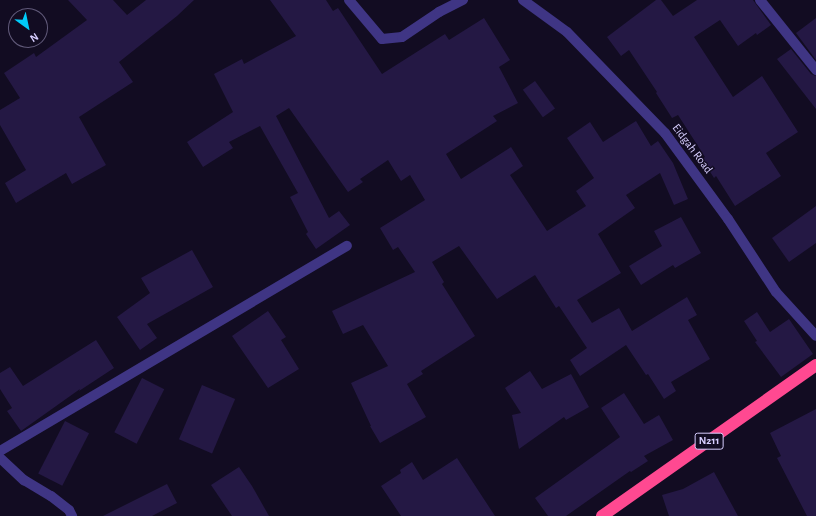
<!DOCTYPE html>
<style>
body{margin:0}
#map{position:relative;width:816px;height:516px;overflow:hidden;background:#120c22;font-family:"Alegreya Sans",sans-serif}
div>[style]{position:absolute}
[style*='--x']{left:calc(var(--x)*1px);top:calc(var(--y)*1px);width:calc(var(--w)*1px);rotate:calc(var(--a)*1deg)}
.building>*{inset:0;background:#241844;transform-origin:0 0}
.street>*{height:10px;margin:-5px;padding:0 5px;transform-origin:5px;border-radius:5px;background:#3f3584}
.highway>*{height:12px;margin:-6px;padding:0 6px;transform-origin:6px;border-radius:6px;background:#ff4991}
span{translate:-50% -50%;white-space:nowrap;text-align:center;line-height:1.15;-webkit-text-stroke:3px #120c22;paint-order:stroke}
.shield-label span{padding:1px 3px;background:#120c22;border:1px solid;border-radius:3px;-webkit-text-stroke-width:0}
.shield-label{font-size:11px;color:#d7ceff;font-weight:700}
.street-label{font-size:12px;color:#d7ceff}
.north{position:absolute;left:8px;top:8px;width:40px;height:40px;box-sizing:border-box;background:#120c22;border:1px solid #615a7a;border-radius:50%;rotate:147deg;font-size:11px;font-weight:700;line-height:16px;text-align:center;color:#d7ceff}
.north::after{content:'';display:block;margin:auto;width:14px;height:18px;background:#00cbf9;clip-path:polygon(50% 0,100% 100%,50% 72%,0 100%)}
</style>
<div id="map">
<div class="building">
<div style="clip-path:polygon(68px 0,113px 0,127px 15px,146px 0,194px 0,177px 16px,119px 62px,133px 82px,79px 117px,106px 165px,72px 184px,66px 173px,16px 203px,5px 183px,26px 170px,0 125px,0 110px,20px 98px,4px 73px,34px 53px,36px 57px,87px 20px)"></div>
<div style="clip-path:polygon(270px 0,326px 0,333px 11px,338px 8px,382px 74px,445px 34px,449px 40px,484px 18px,510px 60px,499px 67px,518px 103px,493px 116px,497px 121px,446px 154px,461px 179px,511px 147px,523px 166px,510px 175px,547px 231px,586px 206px,576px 191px,594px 178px,567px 138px,590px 122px,603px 142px,636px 121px,651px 146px,658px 141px,673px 163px,688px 199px,674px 205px,660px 173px,626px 195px,635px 208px,598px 234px,621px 273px,577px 300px,592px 323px,619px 308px,632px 331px,687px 297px,697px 315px,688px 320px,710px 359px,671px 382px,676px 391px,664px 399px,648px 374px,646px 375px,626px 345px,580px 376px,570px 360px,587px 348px,559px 306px,556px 308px,535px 275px,497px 299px,459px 246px,432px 262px,444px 282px,442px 284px,475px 336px,421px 371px,423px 374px,407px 384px,426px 417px,380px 443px,370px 426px,371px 426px,351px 383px,388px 366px,363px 325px,343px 334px,332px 311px,415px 272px,398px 247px,393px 250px,380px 228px,425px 200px,410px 175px,401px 181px,388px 160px,360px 179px,363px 182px,348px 192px,289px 108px,276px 116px,329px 218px,339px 211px,350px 225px,316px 249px,306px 234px,308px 232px,290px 197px,298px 193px,260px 126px,229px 142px,233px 148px,203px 167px,187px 142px,233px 112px,214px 74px,242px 59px,244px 64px,296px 36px)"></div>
<div style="clip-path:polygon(656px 0,661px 0,673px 16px,697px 0,753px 0,771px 25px,757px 35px,756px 33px,738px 46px,720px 20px,694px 37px,733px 97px,762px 76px,798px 132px,766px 153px,781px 176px,735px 206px,716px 176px,714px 178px,702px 159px,705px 157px,678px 115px,672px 118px,656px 93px,657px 92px,629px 50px,621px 56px,607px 37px)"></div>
<div style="clip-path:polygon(816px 18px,816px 60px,796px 33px)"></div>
<div style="clip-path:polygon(791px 49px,811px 74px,816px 76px,816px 109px,777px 59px)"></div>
<div style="left:535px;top:81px;width:34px;height:15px;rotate:54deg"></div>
<div style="clip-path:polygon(816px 206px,816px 243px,789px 262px,772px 238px)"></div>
<div style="clip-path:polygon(681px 217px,701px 253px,675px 268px,673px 265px,641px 285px,629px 266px,662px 246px,654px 231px)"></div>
<div style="clip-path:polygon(192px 250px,213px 287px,147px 324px,157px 338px,140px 350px,117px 317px,150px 293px,141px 278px)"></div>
<div style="clip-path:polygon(268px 311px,286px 337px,281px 340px,299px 369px,268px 388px,232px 336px)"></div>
<div style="clip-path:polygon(757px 312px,770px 332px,789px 319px,813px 354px,781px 377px,755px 342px,757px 341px,744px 321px)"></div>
<div style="clip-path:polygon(96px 340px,114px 368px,79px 391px,80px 389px,21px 431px,7px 411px,12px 408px,0 389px,0 373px,10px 367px,23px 386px)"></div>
<div style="clip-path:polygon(530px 371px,542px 389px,571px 374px,589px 407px,566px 420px,564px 417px,519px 449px,512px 415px,521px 413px,505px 388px)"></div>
<div style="left:142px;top:378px;width:25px;height:61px;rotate:27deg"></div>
<div style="left:202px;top:385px;width:36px;height:59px;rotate:23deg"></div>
<div style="clip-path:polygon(624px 393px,644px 424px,659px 415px,673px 440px,644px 456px,648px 461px,631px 472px,630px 471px,566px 516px,548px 516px,535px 498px,620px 437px,601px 408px)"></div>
<div style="clip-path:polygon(816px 409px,816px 516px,807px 516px,777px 458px,781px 456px,770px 433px)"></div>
<div style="left:65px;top:421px;width:27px;height:59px;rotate:27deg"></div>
<div style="clip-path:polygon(457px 458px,495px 516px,401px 516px,381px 486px,401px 473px,400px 470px,412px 462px,423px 480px)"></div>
<div style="clip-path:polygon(239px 467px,252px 486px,269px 516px,232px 516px,211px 485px)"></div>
<div style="clip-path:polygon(714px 472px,738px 516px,669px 516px,662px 495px,683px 489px)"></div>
<div style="clip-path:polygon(167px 484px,177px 503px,152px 516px,103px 516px)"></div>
</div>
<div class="street">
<div style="--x:349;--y:0;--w:51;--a:49.8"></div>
<div style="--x:382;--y:39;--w:20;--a:-6"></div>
<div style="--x:402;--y:37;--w:45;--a:-34"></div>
<div style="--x:439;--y:12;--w:27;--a:-27"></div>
<div style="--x:523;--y:0;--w:54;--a:36"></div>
<div style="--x:567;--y:32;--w:141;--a:45.9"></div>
<div style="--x:665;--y:133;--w:107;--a:53.8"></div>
<div style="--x:728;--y:219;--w:87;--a:56.7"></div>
<div style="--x:776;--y:292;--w:59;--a:47.7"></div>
<div style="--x:760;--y:0;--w:90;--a:51.3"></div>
<div style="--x:0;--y:451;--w:403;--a:-30.6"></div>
<div style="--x:0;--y:458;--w:33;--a:43"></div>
<div style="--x:24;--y:480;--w:31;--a:31"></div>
<div style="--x:51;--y:496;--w:23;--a:38"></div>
<div style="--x:69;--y:510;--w:7;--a:63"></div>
</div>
<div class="highway">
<div style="--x:602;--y:516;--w:262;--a:-35.2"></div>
</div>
<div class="shield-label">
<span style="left:709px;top:441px">N211</span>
</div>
<div class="street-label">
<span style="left:692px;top:149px;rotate:53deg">Eidgah Road</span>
</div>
<div class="north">N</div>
</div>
